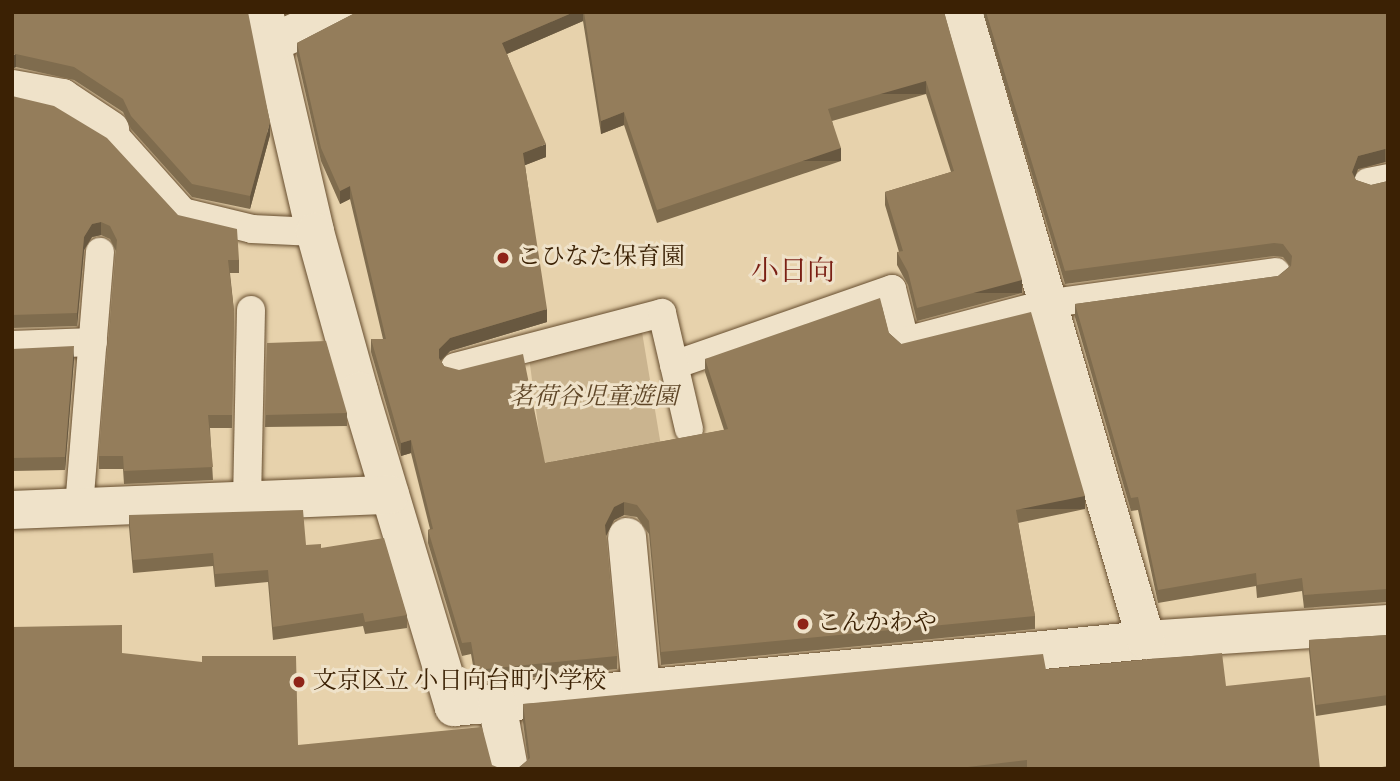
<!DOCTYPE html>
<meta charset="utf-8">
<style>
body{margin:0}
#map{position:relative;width:1400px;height:781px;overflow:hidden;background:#e7d2ac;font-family:"IM FELL English","Noto Serif JP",serif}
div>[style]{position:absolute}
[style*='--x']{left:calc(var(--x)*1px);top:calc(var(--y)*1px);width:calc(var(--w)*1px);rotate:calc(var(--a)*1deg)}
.green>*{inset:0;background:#cab48f}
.roads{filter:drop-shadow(0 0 2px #664d2e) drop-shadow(0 0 2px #664d2e)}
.lane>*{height:28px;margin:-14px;padding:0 14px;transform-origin:14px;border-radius:14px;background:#efe2c9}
.street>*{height:38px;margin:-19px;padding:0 19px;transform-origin:19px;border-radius:19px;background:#efe2c9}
.wall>*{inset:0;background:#7f6c4e}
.shaded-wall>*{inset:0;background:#685840;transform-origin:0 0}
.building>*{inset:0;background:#947d5b}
.dots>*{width:19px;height:19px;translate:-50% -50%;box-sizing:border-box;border:4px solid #efe2c9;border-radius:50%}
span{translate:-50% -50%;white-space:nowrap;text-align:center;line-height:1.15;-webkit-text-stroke:6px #efe2c9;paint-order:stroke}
.poi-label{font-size:24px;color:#3b2104}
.left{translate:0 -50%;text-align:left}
.park-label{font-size:24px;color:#5f4627;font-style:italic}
.quarter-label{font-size:28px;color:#7a1f14}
.frame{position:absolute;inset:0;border:14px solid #3b2104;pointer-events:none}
</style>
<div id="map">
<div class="green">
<div style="clip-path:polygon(641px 326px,661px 446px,543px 463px,529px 357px)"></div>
</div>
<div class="roads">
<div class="lane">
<div style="--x:110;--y:130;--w:110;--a:48.3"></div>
<div style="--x:183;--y:212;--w:71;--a:13.8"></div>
<div style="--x:252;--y:229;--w:63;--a:2.7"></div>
<div style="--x:1368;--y:182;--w:20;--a:-11"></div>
<div style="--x:12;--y:345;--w:81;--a:-2.1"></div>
<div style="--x:674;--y:365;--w:231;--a:-19.2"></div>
<div style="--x:892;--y:289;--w:54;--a:76"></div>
<div style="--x:905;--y:341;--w:145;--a:-14.8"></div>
<div style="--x:1045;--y:304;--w:233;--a:-7.9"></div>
<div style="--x:455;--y:367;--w:214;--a:-14.6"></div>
<div style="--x:662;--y:313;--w:119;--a:76.9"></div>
<div style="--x:247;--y:501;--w:191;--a:-88.8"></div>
<div style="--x:79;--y:507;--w:256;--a:-85.3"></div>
</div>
<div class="street">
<div style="--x:264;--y:12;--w:226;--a:76.9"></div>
<div style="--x:315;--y:232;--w:165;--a:74.5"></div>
<div style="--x:359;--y:391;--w:330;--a:73.3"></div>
<div style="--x:454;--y:707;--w:695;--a:-5.53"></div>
<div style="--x:1146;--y:640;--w:243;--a:-3.8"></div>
<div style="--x:963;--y:12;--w:654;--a:73.75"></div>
<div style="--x:271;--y:43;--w:77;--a:-23.9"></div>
<div style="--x:12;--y:89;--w:51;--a:10.2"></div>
<div style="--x:62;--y:98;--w:58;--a:33.7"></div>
<div style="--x:12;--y:510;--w:378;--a:-2.3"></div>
<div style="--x:627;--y:537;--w:153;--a:84.7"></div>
<div style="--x:497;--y:703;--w:67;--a:79.7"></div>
</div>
</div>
<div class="wall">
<div style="clip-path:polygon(12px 12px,270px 135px,250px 209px,192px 197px,131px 129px,123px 112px,74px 80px,16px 67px)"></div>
<div style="clip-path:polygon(357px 12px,944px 12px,1022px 293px,917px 321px,908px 285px,897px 265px,897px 252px,899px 252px,885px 205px,885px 192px,951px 172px,926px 94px,832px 121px,841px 161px,657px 223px,624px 125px,601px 134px,583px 21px,507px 54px,546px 157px,525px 165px,547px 322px,450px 351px,441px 361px,444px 366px,545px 463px,724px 430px,705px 372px,705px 359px,889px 333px,1085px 509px,1018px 523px,1035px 616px,1035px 629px,661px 665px,649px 534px,637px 517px,624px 515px,614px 520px,606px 536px,617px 656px,617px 669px,476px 683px,471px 654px,462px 656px,428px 543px,428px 530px,430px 529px,411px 453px,401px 456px,371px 352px,371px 339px,383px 339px,350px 199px,340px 204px,321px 161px,297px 56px,297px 43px)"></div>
<div style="clip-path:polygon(983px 12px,1388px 12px,1388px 163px,1385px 162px,1358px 169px,1354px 177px,1356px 180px,1371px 185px,1388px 181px,1388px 602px,1304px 608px,1302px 591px,1257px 598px,1256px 586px,1158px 603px,1138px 510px,1131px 511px,1075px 317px,1075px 304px,1278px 276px,1290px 266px,1283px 257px,1274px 256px,1065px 284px)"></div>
<div style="clip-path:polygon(12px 96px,239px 260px,239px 273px,230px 273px,234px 311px,232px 428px,210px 428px,213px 480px,124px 484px,123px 469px,99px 469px,99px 456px,116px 251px,110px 239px,101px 235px,92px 237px,84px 250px,77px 326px,12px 328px)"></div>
<div style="clip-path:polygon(267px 343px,347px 413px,347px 426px,265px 427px)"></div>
<div style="clip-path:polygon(12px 349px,74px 359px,65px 470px,12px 471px)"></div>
<div style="clip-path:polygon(129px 515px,321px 548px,407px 615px,407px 628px,365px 634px,363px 626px,273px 640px,268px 582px,215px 587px,213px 566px,133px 573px,129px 527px)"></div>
<div style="clip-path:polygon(1388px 635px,1388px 705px,1316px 716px,1309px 651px,1309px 640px)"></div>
<div style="clip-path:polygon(1046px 670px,1226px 686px,1320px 769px,517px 769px,528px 760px,523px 722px,523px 704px)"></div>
</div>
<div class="shaded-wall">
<div style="clip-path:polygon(574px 12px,583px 12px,583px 21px,502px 56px,502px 43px)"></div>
<div style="clip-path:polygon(16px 54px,16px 67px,12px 69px,12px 56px)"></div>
<div style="left:926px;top:81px;width:13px;height:102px;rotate:90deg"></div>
<div style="clip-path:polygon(624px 112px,624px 125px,601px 134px,601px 121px)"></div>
<div style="clip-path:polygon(270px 122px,270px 135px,250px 209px,250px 196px)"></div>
<div style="clip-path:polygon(546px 144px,546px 157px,523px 166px,523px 153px)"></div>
<div style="left:841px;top:148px;width:13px;height:194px;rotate:90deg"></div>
<div style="clip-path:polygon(1385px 149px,1385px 162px,1358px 169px,1352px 185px,1352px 172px,1358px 156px)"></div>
<div style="clip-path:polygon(350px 186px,350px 199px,340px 204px,340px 191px)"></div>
<div style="clip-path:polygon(101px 222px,101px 235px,92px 237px,84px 250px,77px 326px,77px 313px,84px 237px,92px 224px)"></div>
<div style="left:1022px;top:280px;width:13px;height:109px;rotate:90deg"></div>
<div style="clip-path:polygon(547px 309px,547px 322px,450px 351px,439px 362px,439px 349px,450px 338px)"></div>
<div style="clip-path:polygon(74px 346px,74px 359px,65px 470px,65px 457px)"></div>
<div style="clip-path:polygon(411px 440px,411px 453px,401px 456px,401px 443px)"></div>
<div style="left:1085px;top:496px;width:13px;height:70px;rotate:90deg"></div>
<div style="clip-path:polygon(624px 502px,624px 515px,614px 520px,605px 538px,605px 525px,614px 507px)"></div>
</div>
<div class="building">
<div style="clip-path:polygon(12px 12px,248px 12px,270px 122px,250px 196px,192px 184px,131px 116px,123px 99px,74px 67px,16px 54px,12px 56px)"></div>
<div style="clip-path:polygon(357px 12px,574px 12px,502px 43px,546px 144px,523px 153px,547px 309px,450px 338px,439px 349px,439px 358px,444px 366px,459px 370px,523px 354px,545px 463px,728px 429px,705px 359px,880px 298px,889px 333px,901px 344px,1031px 312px,1085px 496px,1016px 510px,1035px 616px,661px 652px,649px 521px,637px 505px,624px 502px,614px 507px,605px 525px,617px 656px,476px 670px,471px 642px,462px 643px,428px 530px,433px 529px,411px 440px,401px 443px,371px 339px,386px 339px,350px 186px,340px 191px,321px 148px,297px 43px)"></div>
<div style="clip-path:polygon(584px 12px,944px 12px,1022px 280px,917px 308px,908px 272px,897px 252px,903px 251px,885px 192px,954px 171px,926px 81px,828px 109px,841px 148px,657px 210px,624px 112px,601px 121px)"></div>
<div style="clip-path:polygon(986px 12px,1388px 12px,1388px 150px,1385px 149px,1358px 156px,1352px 172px,1356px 180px,1371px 185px,1388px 181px,1388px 589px,1304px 595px,1302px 578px,1257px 585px,1256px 573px,1158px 590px,1138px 497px,1131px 498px,1075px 304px,1278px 276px,1291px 266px,1292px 256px,1283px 244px,1274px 243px,1065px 271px)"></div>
<div style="clip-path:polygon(12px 96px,54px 106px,107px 138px,178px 215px,237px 229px,239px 260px,228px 260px,234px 311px,232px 415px,208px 415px,213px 467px,124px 471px,123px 456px,99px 456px,117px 240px,110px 226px,101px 222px,92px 224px,84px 237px,77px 313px,12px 315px)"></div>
<div style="clip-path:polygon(326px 341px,347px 413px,265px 415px,267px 343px)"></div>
<div style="clip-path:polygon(74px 346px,65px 457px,12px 458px,12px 349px)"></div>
<div style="clip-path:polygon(303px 510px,306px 545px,321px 544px,321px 548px,384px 538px,407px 615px,365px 622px,363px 613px,273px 627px,268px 570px,215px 574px,213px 553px,133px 560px,129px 515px)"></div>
<div style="clip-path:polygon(122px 625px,122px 653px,202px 662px,202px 656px,296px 656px,298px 745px,482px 727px,492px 765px,502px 769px,12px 769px,12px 627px)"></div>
<div style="clip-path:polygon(1388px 635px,1388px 695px,1316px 705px,1309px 640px)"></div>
<div style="clip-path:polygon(1222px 653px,1226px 686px,1310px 677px,1320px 769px,1027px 769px,1027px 760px,951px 769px,517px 769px,530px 758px,523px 704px,1043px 654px,1046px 670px)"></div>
<div style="clip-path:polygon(1388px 766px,1388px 769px,1370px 769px)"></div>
</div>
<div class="dots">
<div style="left:503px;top:258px;background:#8f2418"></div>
<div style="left:803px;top:624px;background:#8f2418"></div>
<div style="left:299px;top:682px;background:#8f2418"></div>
</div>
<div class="poi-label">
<span class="left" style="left:517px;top:258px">こひなた保育園</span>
<span class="left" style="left:817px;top:624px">こんかわや</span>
<span class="left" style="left:313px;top:682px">文京区立 小日向台町小学校</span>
</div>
<div class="park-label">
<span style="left:594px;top:398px">茗荷谷児童遊園</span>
</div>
<div class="quarter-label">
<span style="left:793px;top:273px">小日向</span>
</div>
<div class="frame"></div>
</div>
